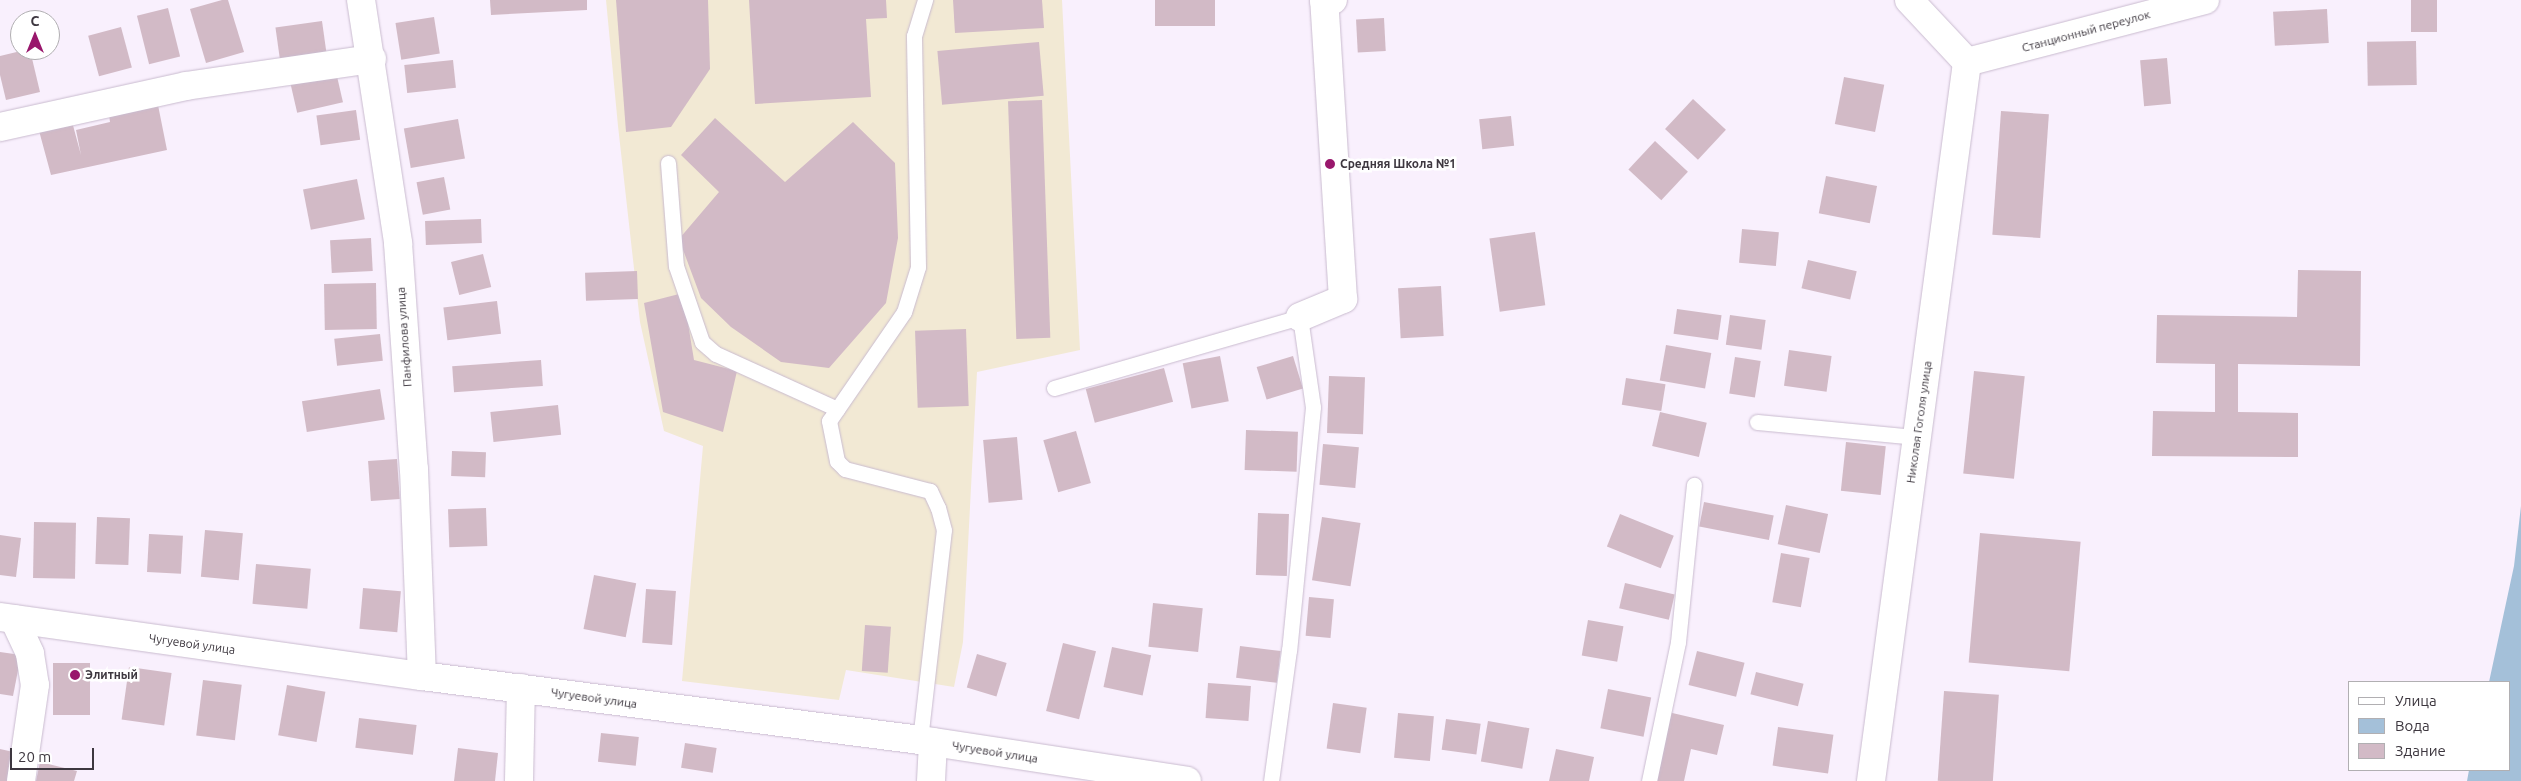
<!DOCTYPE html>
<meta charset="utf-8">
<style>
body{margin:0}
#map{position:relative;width:2521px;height:781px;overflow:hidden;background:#f9f0fd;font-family:Ubuntu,sans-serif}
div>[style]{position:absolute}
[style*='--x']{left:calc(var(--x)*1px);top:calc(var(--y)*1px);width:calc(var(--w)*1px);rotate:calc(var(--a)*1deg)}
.industrial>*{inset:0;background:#f2e9d4}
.water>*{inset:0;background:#a4c0d9}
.building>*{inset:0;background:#d2bac6;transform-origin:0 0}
.roads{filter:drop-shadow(0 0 1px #c9bbcf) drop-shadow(0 0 1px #c9bbcf)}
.lane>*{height:15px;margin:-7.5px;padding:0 7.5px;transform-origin:7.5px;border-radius:7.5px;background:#fff}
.street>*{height:28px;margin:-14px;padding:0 14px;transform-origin:14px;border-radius:14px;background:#fff}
.secondary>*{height:28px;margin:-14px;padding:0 14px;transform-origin:14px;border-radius:14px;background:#fff}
.dots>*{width:14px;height:14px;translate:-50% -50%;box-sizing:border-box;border:2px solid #fff;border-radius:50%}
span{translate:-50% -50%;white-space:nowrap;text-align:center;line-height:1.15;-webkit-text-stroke:5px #fff;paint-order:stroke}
.street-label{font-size:12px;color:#3d373f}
.poi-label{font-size:12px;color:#3d373f;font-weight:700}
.left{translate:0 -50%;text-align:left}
.legend{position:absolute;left:2348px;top:681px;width:162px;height:90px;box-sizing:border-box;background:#fff;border:1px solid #b1afb2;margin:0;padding:6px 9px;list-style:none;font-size:15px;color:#3d373f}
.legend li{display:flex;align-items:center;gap:10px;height:25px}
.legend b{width:25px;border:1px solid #b1afb2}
.north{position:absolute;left:10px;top:10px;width:50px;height:50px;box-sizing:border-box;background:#fff;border:1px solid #b1afb2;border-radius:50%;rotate:0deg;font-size:14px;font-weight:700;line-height:20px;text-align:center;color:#3d373f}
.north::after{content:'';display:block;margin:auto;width:18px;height:22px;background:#99176c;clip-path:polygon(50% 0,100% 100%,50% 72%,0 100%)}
.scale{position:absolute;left:10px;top:748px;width:84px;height:22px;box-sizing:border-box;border:2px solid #3d373f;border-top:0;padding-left:6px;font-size:15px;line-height:18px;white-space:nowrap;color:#3d373f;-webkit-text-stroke:4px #fff;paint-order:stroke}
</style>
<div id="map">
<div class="industrial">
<div style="clip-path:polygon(606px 0,1062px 0,1080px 350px,977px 372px,963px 642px,954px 687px,846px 670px,839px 700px,682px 681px,703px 446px,664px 431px,640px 322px,618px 126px)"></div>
</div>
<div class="water">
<div style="clip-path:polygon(2521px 506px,2521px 781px,2467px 781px,2469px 770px,2510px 770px,2510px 682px,2489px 682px,2514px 566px)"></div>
</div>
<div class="building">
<div style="clip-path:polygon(222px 0,228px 0,244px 52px,206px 63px,190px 9px)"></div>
<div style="clip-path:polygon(490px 0,587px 0,587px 10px,491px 15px)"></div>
<div style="clip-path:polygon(616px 0,708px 0,710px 69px,671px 127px,626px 132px)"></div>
<div style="clip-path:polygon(749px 0,886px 0,887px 18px,866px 19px,871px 97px,755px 104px)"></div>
<div style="clip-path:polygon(953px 0,1042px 0,1044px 28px,955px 33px)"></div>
<div style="left:1155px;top:0;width:60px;height:26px"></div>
<div style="left:2411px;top:0;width:26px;height:32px"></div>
<div style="left:168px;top:8px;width:50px;height:32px;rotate:76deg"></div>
<div style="left:2327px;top:9px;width:34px;height:54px;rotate:87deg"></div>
<div style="left:434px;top:17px;width:37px;height:39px;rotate:81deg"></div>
<div style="left:1384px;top:18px;width:33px;height:28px;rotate:87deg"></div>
<div style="left:322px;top:21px;width:34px;height:47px;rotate:82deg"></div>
<div style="left:121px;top:27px;width:42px;height:34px;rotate:75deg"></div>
<div style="left:2416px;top:41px;width:44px;height:49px;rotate:89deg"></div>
<div style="left:1039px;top:42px;width:54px;height:102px;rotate:85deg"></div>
<div style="clip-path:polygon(25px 50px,30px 50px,40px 92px,6px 100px,0 75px,0 56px)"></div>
<div style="left:2167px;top:58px;width:46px;height:27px;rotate:85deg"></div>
<div style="left:453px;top:60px;width:28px;height:49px;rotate:84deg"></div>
<div style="left:336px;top:72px;width:31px;height:47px;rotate:77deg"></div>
<div style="left:1844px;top:77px;width:41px;height:48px;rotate:11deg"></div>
<div style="left:1693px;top:99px;width:45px;height:41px;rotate:43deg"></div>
<div style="left:1042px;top:100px;width:238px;height:34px;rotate:88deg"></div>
<div style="clip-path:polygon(158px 105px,167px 150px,51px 175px,38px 127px,71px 118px,81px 155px,76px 130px,110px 122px,109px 115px)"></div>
<div style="left:356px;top:110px;width:30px;height:40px;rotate:82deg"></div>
<div style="left:2001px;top:111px;width:48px;height:124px;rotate:4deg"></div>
<div style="left:1511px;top:116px;width:30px;height:32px;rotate:84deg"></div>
<div style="clip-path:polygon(715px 118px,785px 182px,853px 122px,895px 163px,898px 238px,886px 303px,829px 368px,781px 362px,731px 327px,701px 298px,679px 239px,719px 192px,681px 155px)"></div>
<div style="left:458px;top:119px;width:40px;height:55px;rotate:80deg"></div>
<div style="left:1655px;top:141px;width:45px;height:39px;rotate:43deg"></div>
<div style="left:1826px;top:176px;width:52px;height:38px;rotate:11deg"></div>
<div style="left:444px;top:177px;width:33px;height:28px;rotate:79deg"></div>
<div style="left:357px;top:179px;width:41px;height:55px;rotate:79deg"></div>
<div style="left:481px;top:219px;width:24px;height:56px;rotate:88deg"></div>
<div style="left:1742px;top:229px;width:37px;height:34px;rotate:5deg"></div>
<div style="left:1535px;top:232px;width:74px;height:46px;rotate:82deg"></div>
<div style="left:371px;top:238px;width:33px;height:41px;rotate:87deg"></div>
<div style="left:483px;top:254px;width:34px;height:33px;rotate:76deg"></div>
<div style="left:1808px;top:260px;width:50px;height:29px;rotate:13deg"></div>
<div style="clip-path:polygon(2298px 270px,2361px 271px,2360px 366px,2238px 364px,2238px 412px,2298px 413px,2298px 457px,2152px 456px,2153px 411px,2215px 412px,2215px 364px,2156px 363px,2157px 315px,2297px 317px)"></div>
<div style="left:637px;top:271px;width:28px;height:52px;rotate:88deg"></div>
<div style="left:376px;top:283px;width:46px;height:52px;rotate:89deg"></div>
<div style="left:1441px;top:286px;width:50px;height:43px;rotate:87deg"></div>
<div style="clip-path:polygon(683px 293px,694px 360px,737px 371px,723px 432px,663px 412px,644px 303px)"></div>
<div style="left:497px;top:301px;width:33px;height:54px;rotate:83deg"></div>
<div style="left:1677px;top:309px;width:45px;height:25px;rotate:8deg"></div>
<div style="left:1730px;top:315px;width:36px;height:30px;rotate:8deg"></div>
<div style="left:966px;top:329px;width:77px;height:51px;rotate:88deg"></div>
<div style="left:380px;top:334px;width:27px;height:46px;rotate:84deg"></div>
<div style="left:1666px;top:345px;width:46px;height:36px;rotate:10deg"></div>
<div style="left:1789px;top:350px;width:43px;height:36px;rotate:8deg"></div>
<div style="left:1220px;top:356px;width:46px;height:38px;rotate:79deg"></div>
<div style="left:1293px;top:356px;width:34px;height:38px;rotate:73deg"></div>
<div style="left:1735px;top:357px;width:26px;height:37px;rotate:9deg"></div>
<div style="left:541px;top:360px;width:26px;height:89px;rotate:86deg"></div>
<div style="left:1164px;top:368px;width:35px;height:81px;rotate:75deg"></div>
<div style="left:1974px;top:371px;width:51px;height:103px;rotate:6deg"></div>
<div style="left:1329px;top:376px;width:36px;height:57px;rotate:2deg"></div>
<div style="left:1626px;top:378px;width:40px;height:27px;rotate:9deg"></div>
<div style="left:380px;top:389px;width:31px;height:79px;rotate:81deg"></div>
<div style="left:558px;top:405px;width:30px;height:68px;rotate:84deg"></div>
<div style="left:1660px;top:412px;width:48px;height:35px;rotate:13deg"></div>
<div style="left:1246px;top:430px;width:52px;height:40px;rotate:2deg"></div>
<div style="left:1076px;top:431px;width:54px;height:34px;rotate:74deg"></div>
<div style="left:1017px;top:437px;width:63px;height:34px;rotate:85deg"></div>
<div style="left:1846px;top:442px;width:40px;height:49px;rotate:6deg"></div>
<div style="left:1323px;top:444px;width:36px;height:41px;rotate:5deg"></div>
<div style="left:452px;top:451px;width:34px;height:25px;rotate:2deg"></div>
<div style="left:397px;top:459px;width:40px;height:29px;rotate:86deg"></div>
<div style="left:1704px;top:502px;width:71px;height:25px;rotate:11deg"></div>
<div style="left:1786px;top:505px;width:43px;height:40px;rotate:12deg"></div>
<div style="left:486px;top:508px;width:38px;height:38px;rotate:88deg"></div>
<div style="left:1258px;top:513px;width:31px;height:62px;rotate:2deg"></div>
<div style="left:1620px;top:514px;width:58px;height:35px;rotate:22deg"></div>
<div style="left:97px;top:517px;width:33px;height:47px;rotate:2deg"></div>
<div style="left:1322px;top:517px;width:39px;height:64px;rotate:9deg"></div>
<div style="left:34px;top:522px;width:42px;height:56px;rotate:1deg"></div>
<div style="left:205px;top:530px;width:38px;height:47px;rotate:5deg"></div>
<div style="left:1980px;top:533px;width:101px;height:130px;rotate:5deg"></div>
<div style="left:149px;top:534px;width:34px;height:38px;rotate:3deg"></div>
<div style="clip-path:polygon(0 535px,21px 538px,16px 577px,0 575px)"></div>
<div style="left:1781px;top:553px;width:29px;height:50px;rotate:10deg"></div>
<div style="left:256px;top:564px;width:55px;height:40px;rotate:5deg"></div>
<div style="left:594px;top:575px;width:43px;height:55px;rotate:11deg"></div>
<div style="left:1625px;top:583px;width:51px;height:26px;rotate:13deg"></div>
<div style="left:363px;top:588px;width:38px;height:41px;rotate:5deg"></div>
<div style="left:646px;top:589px;width:30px;height:54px;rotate:4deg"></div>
<div style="left:1309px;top:597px;width:25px;height:39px;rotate:5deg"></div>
<div style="left:1153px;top:603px;width:50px;height:44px;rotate:6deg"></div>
<div style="left:1588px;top:620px;width:36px;height:36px;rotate:10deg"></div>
<div style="left:865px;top:625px;width:26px;height:46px;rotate:4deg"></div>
<div style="left:1063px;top:643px;width:34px;height:70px;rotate:14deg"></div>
<div style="left:1240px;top:646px;width:41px;height:32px;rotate:7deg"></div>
<div style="left:1112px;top:647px;width:40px;height:41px;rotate:12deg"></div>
<div style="left:1697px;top:651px;width:49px;height:35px;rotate:14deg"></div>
<div style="clip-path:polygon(0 652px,21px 655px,13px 696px,0 694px)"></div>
<div style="left:977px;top:654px;width:31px;height:35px;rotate:17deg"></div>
<div style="left:53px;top:663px;width:37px;height:52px"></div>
<div style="left:129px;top:667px;width:43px;height:53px;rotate:8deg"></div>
<div style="left:1756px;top:672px;width:49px;height:23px;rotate:14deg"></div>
<div style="left:203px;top:680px;width:39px;height:56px;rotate:7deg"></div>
<div style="left:1208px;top:683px;width:43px;height:35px;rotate:4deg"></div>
<div style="left:287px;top:685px;width:39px;height:51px;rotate:10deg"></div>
<div style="left:1608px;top:689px;width:44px;height:40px;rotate:11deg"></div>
<div style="left:1944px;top:691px;width:55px;height:90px;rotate:4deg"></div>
<div style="left:1333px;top:703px;width:34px;height:46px;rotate:8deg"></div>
<div style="clip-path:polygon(1668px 712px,1724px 725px,1717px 755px,1691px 749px,1684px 781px,1652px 781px)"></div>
<div style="left:1398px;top:713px;width:36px;height:45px;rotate:5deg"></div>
<div style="left:359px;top:718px;width:58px;height:30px;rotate:7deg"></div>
<div style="left:1446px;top:719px;width:35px;height:31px;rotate:8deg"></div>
<div style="left:1488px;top:721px;width:42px;height:41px;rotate:10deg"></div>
<div style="left:1778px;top:727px;width:56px;height:39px;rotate:8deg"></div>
<div style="left:601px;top:733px;width:38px;height:29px;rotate:6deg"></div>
<div style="left:685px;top:743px;width:32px;height:25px;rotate:9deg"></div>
<div style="clip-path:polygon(458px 748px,498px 753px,495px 781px,454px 781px)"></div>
<div style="clip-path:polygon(0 749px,18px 753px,12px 781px,0 781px)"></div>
<div style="clip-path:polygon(1556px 749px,1594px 757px,1589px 781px,1549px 781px)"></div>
<div style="clip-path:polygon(40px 762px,77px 771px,74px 781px,36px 781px)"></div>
</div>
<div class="roads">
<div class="lane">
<div style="--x:668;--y:163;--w:103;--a:85.6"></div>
<div style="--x:676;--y:266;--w:80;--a:71.1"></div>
<div style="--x:702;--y:342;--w:18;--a:41"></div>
<div style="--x:716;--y:354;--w:133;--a:24.4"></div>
<div style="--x:1054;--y:388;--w:256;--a:-16.1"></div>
<div style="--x:1300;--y:317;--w:91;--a:81.8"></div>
<div style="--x:1313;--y:407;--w:244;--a:95.6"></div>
<div style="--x:1289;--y:650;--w:132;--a:97.8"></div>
<div style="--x:1757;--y:422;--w:161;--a:5.4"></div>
<div style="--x:920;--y:740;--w:211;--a:-83.5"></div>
<div style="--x:944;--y:530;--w:23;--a:-105"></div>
<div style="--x:938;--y:508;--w:19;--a:-115"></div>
<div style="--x:930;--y:491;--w:88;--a:-165.5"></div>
<div style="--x:845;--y:469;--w:11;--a:-135"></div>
<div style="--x:837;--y:461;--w:41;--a:-101.3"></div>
<div style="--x:829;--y:421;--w:132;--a:-55.5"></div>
<div style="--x:904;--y:312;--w:47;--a:-72.7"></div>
<div style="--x:918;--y:267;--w:231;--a:-91"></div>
<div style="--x:914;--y:36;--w:38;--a:-73"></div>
<div style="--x:1649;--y:781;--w:142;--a:-78.2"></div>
<div style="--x:1678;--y:642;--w:158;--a:-84.2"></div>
</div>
<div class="street">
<div style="--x:361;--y:0;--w:246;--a:81.3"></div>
<div style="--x:398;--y:243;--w:227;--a:86"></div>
<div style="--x:414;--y:469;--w:207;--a:87.8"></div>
<div style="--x:1909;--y:0;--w:85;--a:46.9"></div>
<div style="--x:0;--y:127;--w:190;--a:-12.4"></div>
<div style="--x:186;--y:86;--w:188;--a:-8.3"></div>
<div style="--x:1300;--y:317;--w:47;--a:-22.7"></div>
<div style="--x:1343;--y:299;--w:299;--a:-93.6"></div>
<div style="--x:1324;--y:1;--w:9;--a:-6"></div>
<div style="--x:14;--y:619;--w:38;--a:65"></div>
<div style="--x:30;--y:654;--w:31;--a:81"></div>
<div style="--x:35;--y:685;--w:97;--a:98.3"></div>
<div style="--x:519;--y:781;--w:93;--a:-88.8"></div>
<div style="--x:931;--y:781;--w:39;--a:-87"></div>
</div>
<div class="secondary">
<div style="--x:0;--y:617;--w:426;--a:8"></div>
<div style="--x:422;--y:676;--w:502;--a:7.32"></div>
<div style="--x:920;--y:740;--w:270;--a:8.7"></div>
<div style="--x:1871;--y:781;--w:725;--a:-82.39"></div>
<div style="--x:1967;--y:62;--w:246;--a:-14.6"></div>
</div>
</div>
<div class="dots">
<div style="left:1330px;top:164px;background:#99176c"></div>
<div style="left:75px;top:675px;background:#99176c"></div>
</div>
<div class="street-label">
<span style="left:2086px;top:31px;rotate:-15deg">Станционный переулок</span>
<span style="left:404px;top:337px;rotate:-94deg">Панфилова улица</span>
<span style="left:1919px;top:422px;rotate:-82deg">Николая Гоголя улица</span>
<span style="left:192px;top:644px;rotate:8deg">Чугуевой улица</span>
<span style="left:594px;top:698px;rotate:8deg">Чугуевой улица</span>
<span style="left:995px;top:752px;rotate:9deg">Чугуевой улица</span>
</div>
<div class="poi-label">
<span class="left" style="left:1340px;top:164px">Средняя Школа №1</span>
<span class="left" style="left:85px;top:675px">Элитный</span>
</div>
<ul class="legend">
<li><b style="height:6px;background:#fff"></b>Улица</li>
<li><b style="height:14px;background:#a4c0d9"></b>Вода</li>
<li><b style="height:14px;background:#d2bac6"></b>Здание</li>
</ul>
<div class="north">С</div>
<div class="scale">20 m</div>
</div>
